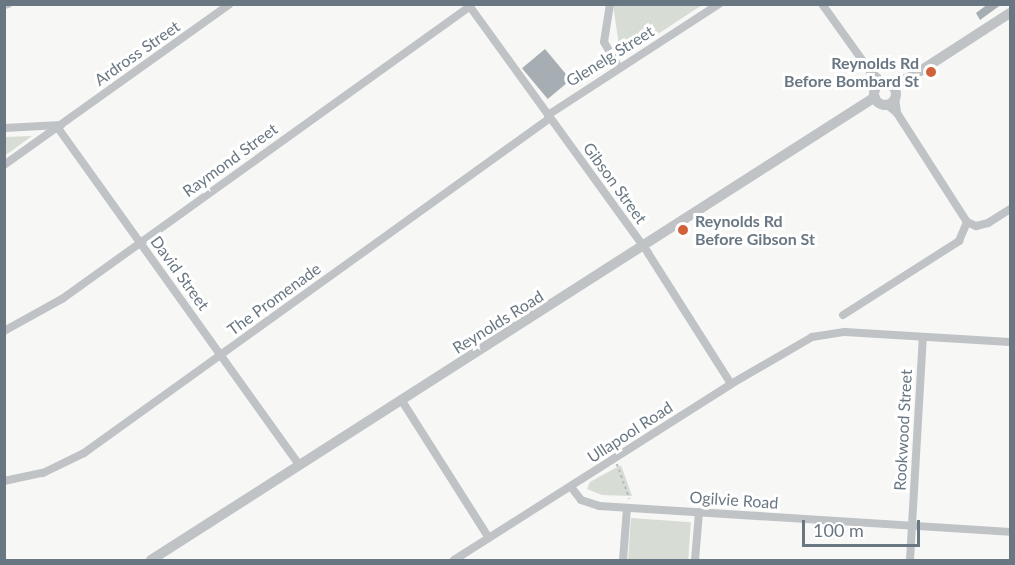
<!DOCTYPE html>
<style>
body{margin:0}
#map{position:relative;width:1015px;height:565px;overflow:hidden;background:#f7f7f5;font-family:Lato,sans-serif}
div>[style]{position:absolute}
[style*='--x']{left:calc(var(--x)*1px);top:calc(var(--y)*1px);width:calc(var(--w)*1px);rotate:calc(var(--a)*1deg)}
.green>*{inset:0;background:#d7dcd4;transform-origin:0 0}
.building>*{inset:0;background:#a7aeb3;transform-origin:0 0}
.path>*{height:1.5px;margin-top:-0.75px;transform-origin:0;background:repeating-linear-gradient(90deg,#b9bcbe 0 3px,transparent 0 6px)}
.minor>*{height:8px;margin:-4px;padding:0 4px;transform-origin:4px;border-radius:4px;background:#bfc3c6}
.tertiary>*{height:10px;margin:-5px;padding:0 5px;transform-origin:5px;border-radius:5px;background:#bfc3c6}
.tertiary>.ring{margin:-5px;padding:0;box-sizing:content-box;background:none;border:10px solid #bfc3c6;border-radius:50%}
.dots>*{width:16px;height:16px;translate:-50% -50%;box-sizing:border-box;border:3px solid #fff;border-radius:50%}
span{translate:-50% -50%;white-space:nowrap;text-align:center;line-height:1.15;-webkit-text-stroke:6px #fff;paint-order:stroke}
.street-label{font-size:16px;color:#697783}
.poi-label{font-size:16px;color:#697783;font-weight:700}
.right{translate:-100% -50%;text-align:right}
.left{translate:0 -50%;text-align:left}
.frame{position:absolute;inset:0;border:6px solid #697783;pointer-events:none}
.scale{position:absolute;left:802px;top:520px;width:118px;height:27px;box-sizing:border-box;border:3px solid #697783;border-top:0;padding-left:8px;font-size:18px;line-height:21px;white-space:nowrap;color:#697783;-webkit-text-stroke:4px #fff;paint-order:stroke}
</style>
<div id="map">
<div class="green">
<div style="clip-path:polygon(613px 5px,701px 4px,702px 5px,629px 53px,620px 52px)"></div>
<div style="clip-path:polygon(32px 136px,10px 152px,5px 155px,5px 137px)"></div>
<div style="clip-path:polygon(621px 465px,632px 496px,602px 495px,587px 489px,590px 482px)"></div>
<div style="left:631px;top:518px;width:60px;height:42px;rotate:4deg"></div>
</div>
<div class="building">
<div style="clip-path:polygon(988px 4px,1002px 4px,980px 20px,976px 13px)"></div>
<div style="left:545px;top:49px;width:40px;height:30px;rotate:50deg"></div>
</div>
<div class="path">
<div style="--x:617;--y:464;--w:37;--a:70"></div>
</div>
<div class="minor">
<div style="--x:468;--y:4;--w:307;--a:54.1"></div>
<div style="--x:648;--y:253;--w:155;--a:57.6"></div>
<div style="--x:610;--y:4;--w:38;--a:99"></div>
<div style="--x:604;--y:42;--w:30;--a:60"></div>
<div style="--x:822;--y:4;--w:82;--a:54.4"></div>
<div style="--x:870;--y:71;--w:18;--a:41"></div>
<div style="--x:4;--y:5;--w:4;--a:-14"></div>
<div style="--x:870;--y:72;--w:18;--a:71"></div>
<div style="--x:895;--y:98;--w:15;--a:82"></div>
<div style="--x:886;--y:104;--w:14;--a:39"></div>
<div style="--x:897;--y:113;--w:130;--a:57.3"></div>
<div style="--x:548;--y:115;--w:204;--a:-33"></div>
<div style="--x:4;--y:128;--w:57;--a:-3"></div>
<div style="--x:58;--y:128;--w:414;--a:54.4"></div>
<div style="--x:4;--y:165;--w:277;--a:-35.5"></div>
<div style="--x:843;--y:315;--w:138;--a:-32.5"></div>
<div style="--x:959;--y:241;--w:21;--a:-67"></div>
<div style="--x:967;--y:222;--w:10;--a:24"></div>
<div style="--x:976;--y:226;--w:12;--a:-14"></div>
<div style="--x:988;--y:223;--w:26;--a:-32"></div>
<div style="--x:4;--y:331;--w:66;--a:-28.9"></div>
<div style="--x:62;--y:299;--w:501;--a:-35.66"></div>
<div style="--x:402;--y:401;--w:162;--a:57.6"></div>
<div style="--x:4;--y:481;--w:40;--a:-12"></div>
<div style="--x:43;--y:473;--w:46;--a:-26"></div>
<div style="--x:84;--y:453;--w:574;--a:-35.71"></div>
<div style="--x:571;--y:487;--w:16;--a:52"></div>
<div style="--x:581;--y:500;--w:19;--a:18"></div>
<div style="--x:599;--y:506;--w:412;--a:3.6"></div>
<div style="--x:454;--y:560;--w:328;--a:-32.4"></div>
<div style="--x:731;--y:384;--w:94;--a:-30.1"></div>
<div style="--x:812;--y:337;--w:33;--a:-9"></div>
<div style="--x:845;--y:332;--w:165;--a:3.5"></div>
<div style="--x:623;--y:560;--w:52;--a:-85.6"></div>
<div style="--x:695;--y:560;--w:48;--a:-85.2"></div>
<div style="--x:910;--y:560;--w:223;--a:-86.7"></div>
</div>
<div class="tertiary">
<div class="ring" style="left:874px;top:83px;width:12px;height:12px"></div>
<div style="--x:891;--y:85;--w:22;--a:-22"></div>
<div style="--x:911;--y:77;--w:118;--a:-32.9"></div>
<div style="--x:151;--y:560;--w:859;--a:-32.6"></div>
</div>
<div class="dots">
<div style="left:931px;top:72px;background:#d2613a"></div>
<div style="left:683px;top:230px;background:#d2613a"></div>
</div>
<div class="street-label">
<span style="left:137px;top:53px;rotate:-35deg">Ardross Street</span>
<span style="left:610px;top:56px;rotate:-32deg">Glenelg Street</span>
<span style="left:230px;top:160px;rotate:-36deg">Raymond Street</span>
<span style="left:615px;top:183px;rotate:54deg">Gibson Street</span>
<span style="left:180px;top:273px;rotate:54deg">David Street</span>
<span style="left:274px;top:299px;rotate:-36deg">The Promenade</span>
<span style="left:498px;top:322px;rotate:-32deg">Reynolds Road</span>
<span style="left:903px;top:430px;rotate:-87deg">Rookwood Street</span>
<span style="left:630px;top:432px;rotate:-33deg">Ullapool Road</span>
<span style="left:734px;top:500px;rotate:4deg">Ogilvie Road</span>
</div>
<div class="poi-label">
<span class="right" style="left:919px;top:72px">Reynolds Rd<br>Before Bombard St</span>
<span class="left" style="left:695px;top:230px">Reynolds Rd<br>Before Gibson St</span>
</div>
<div class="frame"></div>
<div class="scale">100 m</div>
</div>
